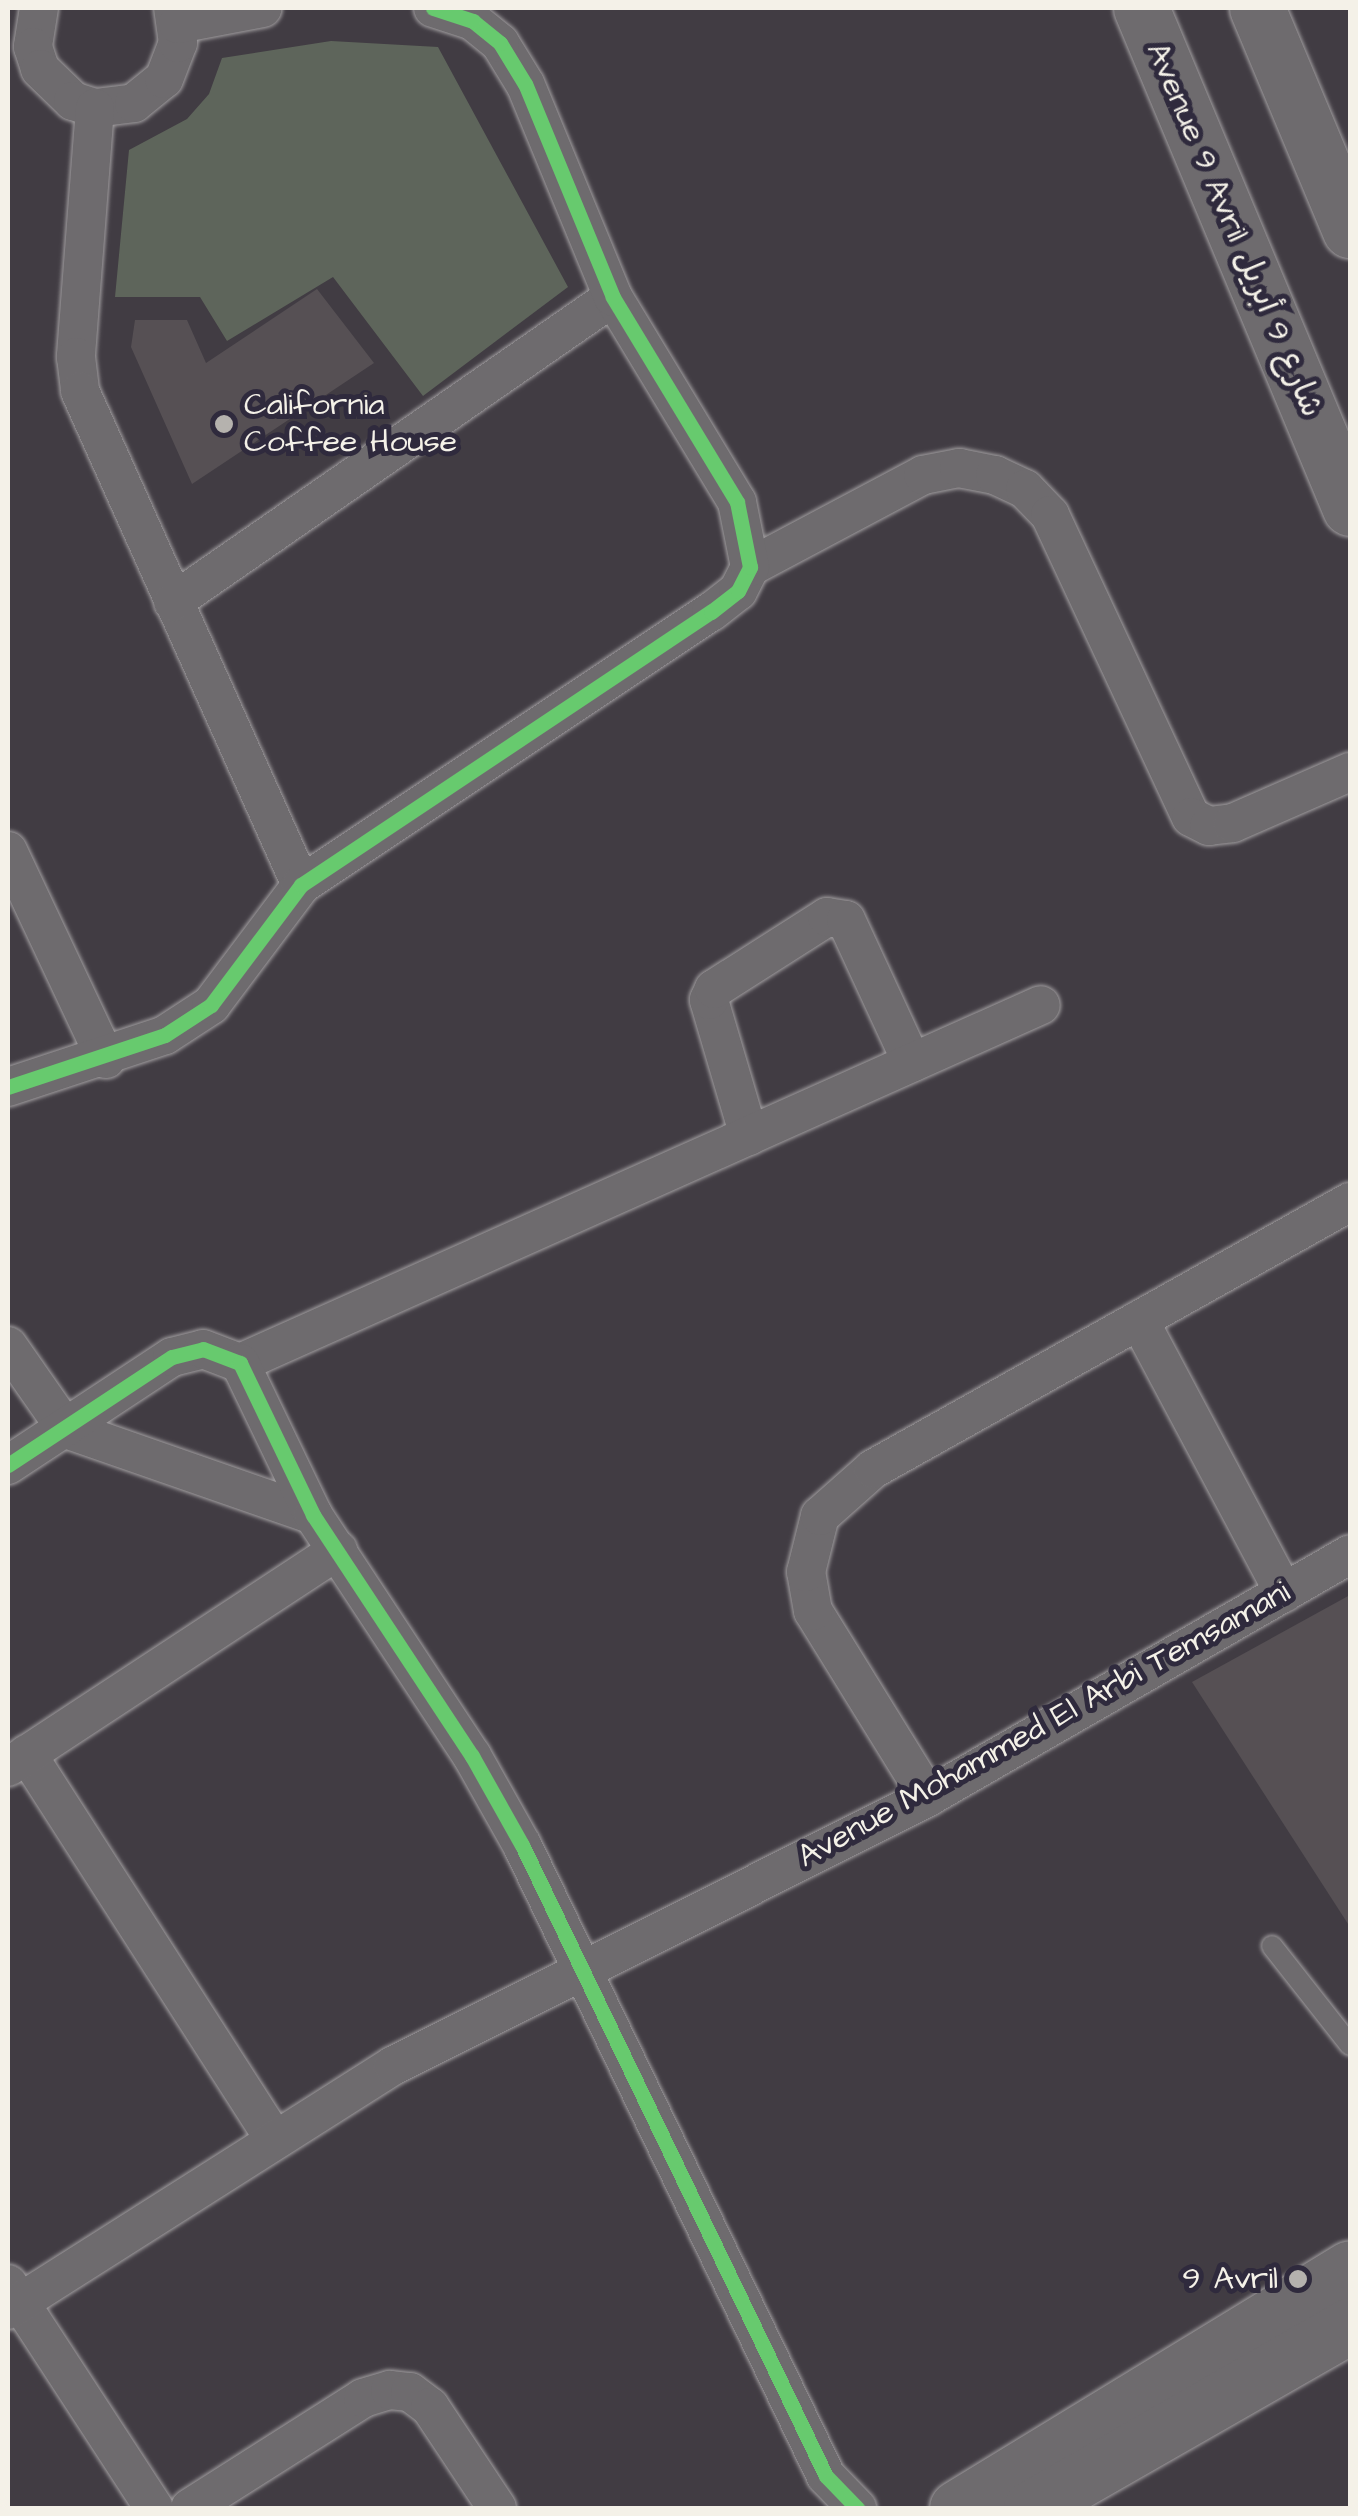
<!DOCTYPE html>
<meta charset="utf-8">
<style>
body{margin:0}
#map{position:relative;width:1358px;height:2516px;overflow:hidden;background:#413c43;font-family:"Architects Daughter","Playpen Sans Arabic",sans-serif}
div>[style]{position:absolute}
[style*='--x']{left:calc(var(--x)*1px);top:calc(var(--y)*1px);width:calc(var(--w)*1px);rotate:calc(var(--a)*1deg)}
.green>*{inset:0;background:#5e655b}
.building>*{inset:0;background:#565054}
.roads{filter:drop-shadow(0 0 2px #a19ea0) drop-shadow(0 0 2px #a19ea0)}
.lane>*{height:20px;margin:-10px;padding:0 10px;transform-origin:10px;border-radius:10px;background:#6e6b6e}
.street>*{height:38px;margin:-19px;padding:0 19px;transform-origin:19px;border-radius:19px;background:#6e6b6e}
.secondary>*{height:55px;margin:-27.5px;padding:0 27.5px;transform-origin:27.5px;border-radius:27.5px;background:#6e6b6e}
.highway>*{height:55px;margin:-27.5px;padding:0 27.5px;transform-origin:27.5px;border-radius:27.5px;background:#6e6b6e}
.cycleway>*{height:15px;margin:-7.5px;padding:0 7.5px;transform-origin:7.5px;border-radius:7.5px;background:#67ca6e}
.dots>*{width:28px;height:28px;translate:-50% -50%;box-sizing:border-box;border:5px solid #2f2a3d;border-radius:50%}
span{translate:-50% -50%;white-space:nowrap;text-align:center;line-height:1.15;-webkit-text-stroke:10px #2f2a3d;paint-order:stroke}
.street-label{font-size:32px;color:#f4f1e8}
.poi-label{font-size:32px;color:#f4f1e8}
.left{translate:0 -50%;text-align:left}
.right{translate:-100% -50%;text-align:right}
.frame{position:absolute;inset:0;border:10px solid #f4f1e8;pointer-events:none}
</style>
<div id="map">
<div class="green">
<div style="clip-path:polygon(331px 41px,438px 47px,568px 287px,423px 396px,333px 277px,227px 341px,200px 297px,115px 297px,129px 150px,187px 119px,209px 94px,222px 58px)"></div>
</div>
<div class="building">
<div style="clip-path:polygon(317px 289px,374px 363px,192px 484px,131px 347px,135px 320px,187px 320px,206px 363px)"></div>
<div style="clip-path:polygon(1350px 1595px,1350px 1927px,1192px 1682px)"></div>
</div>
<div class="roads">
<div class="lane">
<div style="--x:1272;--y:1946;--w:126;--a:51.8"></div>
</div>
<div class="street">
<div style="--x:39;--y:8;--w:39;--a:99"></div>
<div style="--x:33;--y:47;--w:23;--a:72"></div>
<div style="--x:40;--y:69;--w:46;--a:44.1"></div>
<div style="--x:73;--y:101;--w:23;--a:18"></div>
<div style="--x:95;--y:108;--w:39;--a:-7"></div>
<div style="--x:134;--y:103;--w:38;--a:-39"></div>
<div style="--x:164;--y:79;--w:39;--a:-69"></div>
<div style="--x:178;--y:43;--w:35;--a:-98"></div>
<div style="--x:178;--y:24;--w:86;--a:-10.7"></div>
<div style="--x:95;--y:108;--w:250;--a:94.4"></div>
<div style="--x:76;--y:357;--w:34;--a:83"></div>
<div style="--x:80;--y:391;--w:541;--a:65.9"></div>
<div style="--x:750;--y:567;--w:196;--a:-28"></div>
<div style="--x:923;--y:475;--w:37;--a:-11"></div>
<div style="--x:959;--y:468;--w:37;--a:11"></div>
<div style="--x:995;--y:475;--w:33;--a:25"></div>
<div style="--x:1025;--y:489;--w:36;--a:46"></div>
<div style="--x:1050;--y:515;--w:333;--a:65"></div>
<div style="--x:1191;--y:817;--w:20;--a:27"></div>
<div style="--x:1209;--y:826;--w:24;--a:-7"></div>
<div style="--x:1233;--y:823;--w:128;--a:-23.6"></div>
<div style="--x:173;--y:602;--w:535;--a:-34.73"></div>
<div style="--x:8;--y:851;--w:230;--a:64.8"></div>
<div style="--x:8;--y:1087;--w:165;--a:-18.3"></div>
<div style="--x:165;--y:1035;--w:55;--a:-33.1"></div>
<div style="--x:211;--y:1005;--w:150;--a:-53.1"></div>
<div style="--x:301;--y:885;--w:493;--a:-33.7"></div>
<div style="--x:711;--y:612;--w:34;--a:-38"></div>
<div style="--x:738;--y:591;--w:27;--a:-63"></div>
<div style="--x:750;--y:567;--w:66;--a:-101.3"></div>
<div style="--x:737;--y:502;--w:240;--a:-121.2"></div>
<div style="--x:613;--y:297;--w:230;--a:-112.4"></div>
<div style="--x:525;--y:84;--w:48;--a:-121.4"></div>
<div style="--x:500;--y:43;--w:35;--a:-141"></div>
<div style="--x:473;--y:21;--w:42;--a:-162"></div>
<div style="--x:749;--y:1136;--w:142;--a:-106.4"></div>
<div style="--x:709;--y:1000;--w:12;--a:-66"></div>
<div style="--x:714;--y:989;--w:134;--a:-32.5"></div>
<div style="--x:827;--y:917;--w:19;--a:9"></div>
<div style="--x:846;--y:920;--w:157;--a:65.2"></div>
<div style="--x:1139;--y:1320;--w:309;--a:62"></div>
<div style="--x:8;--y:1346;--w:101;--a:55.1"></div>
<div style="--x:66;--y:1429;--w:262;--a:19.2"></div>
<div style="--x:240;--y:1363;--w:877;--a:-24.08"></div>
<div style="--x:8;--y:1465;--w:196;--a:-33.4"></div>
<div style="--x:172;--y:1357;--w:32;--a:-14"></div>
<div style="--x:203;--y:1349;--w:40;--a:21"></div>
<div style="--x:240;--y:1363;--w:169;--a:64.3"></div>
<div style="--x:313;--y:1515;--w:289;--a:56.6"></div>
<div style="--x:472;--y:1756;--w:102;--a:60.7"></div>
<div style="--x:522;--y:1845;--w:700;--a:64.28"></div>
<div style="--x:826;--y:2476;--w:45;--a:45.9"></div>
<div style="--x:27;--y:1754;--w:455;--a:57.3"></div>
<div style="--x:8;--y:1767;--w:395;--a:-33.3"></div>
<div style="--x:928;--y:1797;--w:219;--a:-121.7"></div>
<div style="--x:813;--y:1611;--w:40;--a:-100"></div>
<div style="--x:806;--y:1572;--w:58;--a:-76"></div>
<div style="--x:820;--y:1516;--w:71;--a:-41.6"></div>
<div style="--x:873;--y:1469;--w:547;--a:-29.24"></div>
<div style="--x:8;--y:2284;--w:267;--a:56.9"></div>
<div style="--x:8;--y:2310;--w:456;--a:-32.4"></div>
<div style="--x:393;--y:2066;--w:599;--a:-26.69"></div>
<div style="--x:928;--y:1797;--w:487;--a:-29.9"></div>
<div style="--x:190;--y:2508;--w:205;--a:-32.4"></div>
<div style="--x:363;--y:2398;--w:28;--a:-17"></div>
<div style="--x:390;--y:2390;--w:20;--a:6"></div>
<div style="--x:410;--y:2392;--w:25;--a:37"></div>
<div style="--x:430;--y:2407;--w:121;--a:56.4"></div>
</div>
<div class="secondary">
<div style="--x:957;--y:2508;--w:460;--a:-31.4"></div>
<div style="--x:1031;--y:2508;--w:368;--a:-29.8"></div>
</div>
<div class="highway">
<div style="--x:1141;--y:8;--w:542;--a:67.32"></div>
<div style="--x:1257;--y:8;--w:241;--a:67.3"></div>
</div>
</div>
<div class="cycleway">
<div style="--x:8;--y:1087;--w:165;--a:-18.3"></div>
<div style="--x:165;--y:1035;--w:55;--a:-33.1"></div>
<div style="--x:211;--y:1005;--w:150;--a:-53.1"></div>
<div style="--x:301;--y:885;--w:493;--a:-33.7"></div>
<div style="--x:711;--y:612;--w:34;--a:-38"></div>
<div style="--x:738;--y:591;--w:27;--a:-63"></div>
<div style="--x:750;--y:567;--w:66;--a:-101.3"></div>
<div style="--x:737;--y:502;--w:240;--a:-121.2"></div>
<div style="--x:613;--y:297;--w:230;--a:-112.4"></div>
<div style="--x:525;--y:84;--w:48;--a:-121.4"></div>
<div style="--x:500;--y:43;--w:35;--a:-141"></div>
<div style="--x:473;--y:21;--w:42;--a:-162"></div>
<div style="--x:8;--y:1465;--w:196;--a:-33.4"></div>
<div style="--x:172;--y:1357;--w:32;--a:-14"></div>
<div style="--x:203;--y:1349;--w:40;--a:21"></div>
<div style="--x:240;--y:1363;--w:169;--a:64.3"></div>
<div style="--x:313;--y:1515;--w:289;--a:56.6"></div>
<div style="--x:472;--y:1756;--w:102;--a:60.7"></div>
<div style="--x:522;--y:1845;--w:700;--a:64.28"></div>
<div style="--x:826;--y:2476;--w:45;--a:45.9"></div>
</div>
<div class="dots">
<div style="left:224px;top:424px;background:#b5b2ae"></div>
<div style="left:1298px;top:2279px;background:#b5b2ae"></div>
</div>
<div class="street-label">
<span style="left:1234px;top:230px;rotate:67deg">Avenue 9 Avril شارع 9 أبريل</span>
<span style="left:1044px;top:1725px;rotate:-29deg">Avenue Mohammed El Arbi Temsamani</span>
</div>
<div class="poi-label">
<span class="left" style="left:244px;top:424px">California<br>Coffee House</span>
<span class="right" style="left:1278px;top:2279px">9 Avril</span>
</div>
<div class="frame"></div>
</div>
